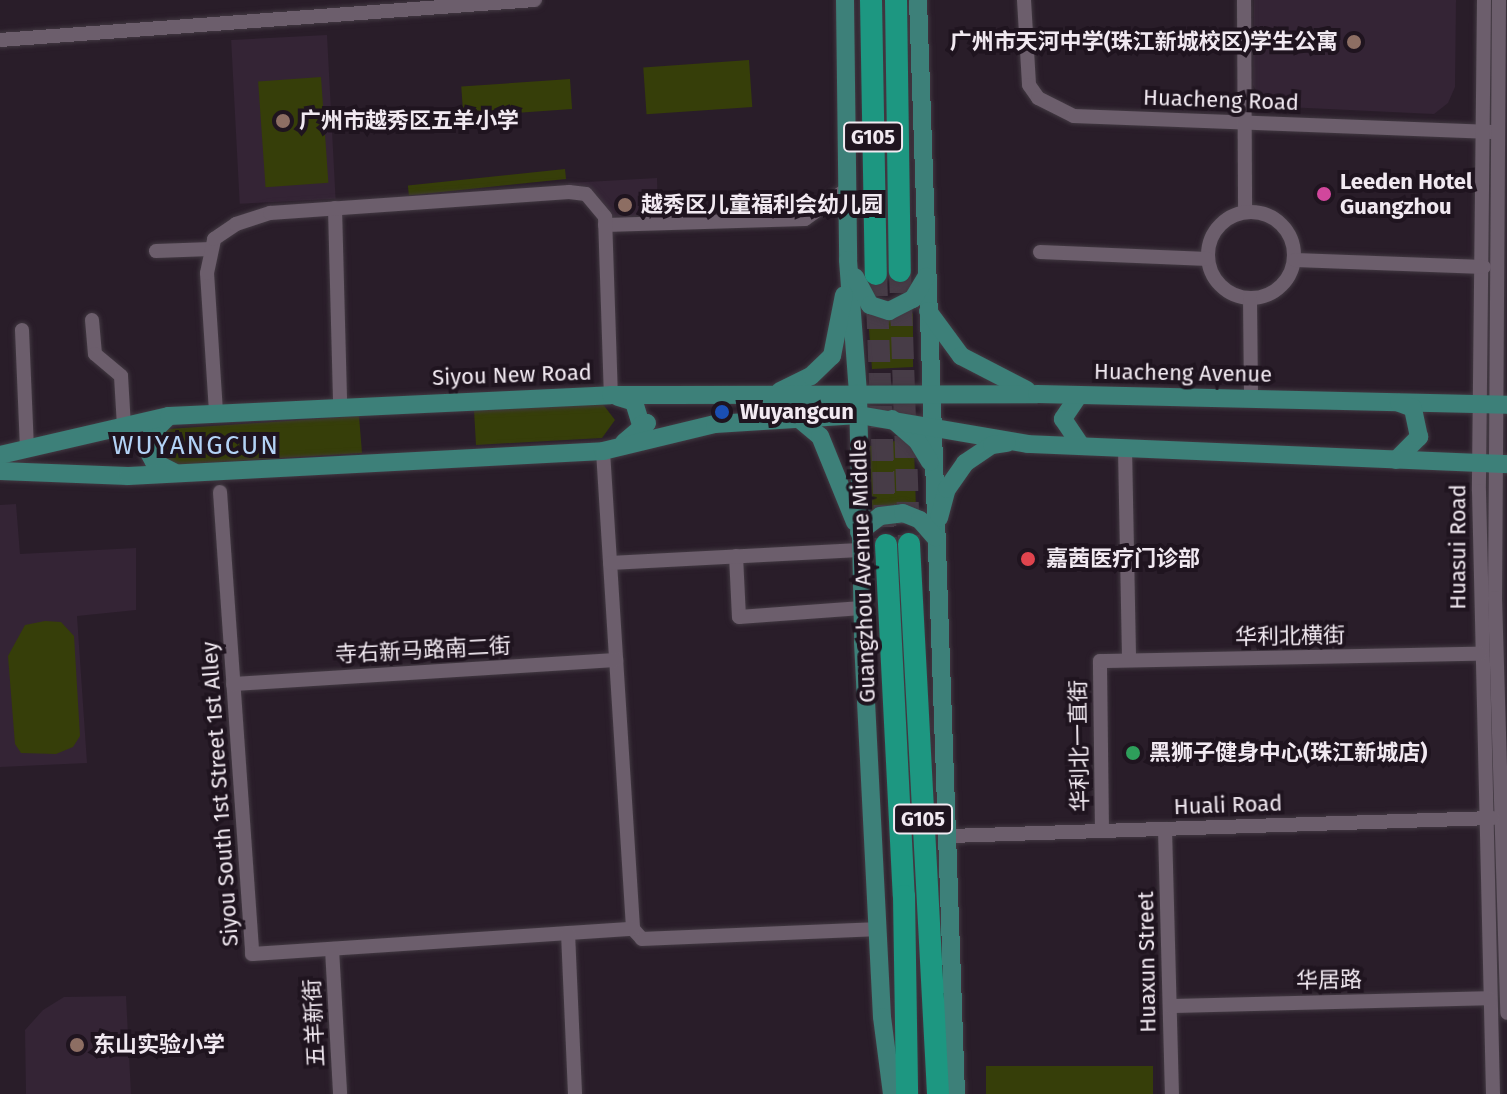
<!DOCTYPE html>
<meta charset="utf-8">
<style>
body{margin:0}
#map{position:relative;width:1507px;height:1094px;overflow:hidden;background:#291d29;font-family:"Fira Sans","Noto Sans SC",sans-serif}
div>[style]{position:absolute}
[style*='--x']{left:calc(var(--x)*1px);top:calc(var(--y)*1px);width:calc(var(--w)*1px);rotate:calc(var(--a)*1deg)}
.built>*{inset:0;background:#342435;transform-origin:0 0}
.green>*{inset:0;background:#363e09;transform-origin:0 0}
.highway-tunnel>*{height:22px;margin-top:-11px;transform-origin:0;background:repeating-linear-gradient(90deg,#473c47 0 22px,transparent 0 33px)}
.roads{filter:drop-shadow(0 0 2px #423942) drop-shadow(0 0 2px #423942)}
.minor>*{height:14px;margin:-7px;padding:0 7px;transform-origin:7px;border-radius:7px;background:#6c5e6c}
.minor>.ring{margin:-7px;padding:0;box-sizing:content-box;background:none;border:14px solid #6c5e6c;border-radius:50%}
.major>*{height:18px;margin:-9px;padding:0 9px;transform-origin:9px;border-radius:9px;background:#3d8079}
.highway>*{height:22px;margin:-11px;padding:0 11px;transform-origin:11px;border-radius:11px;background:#1d9781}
.dots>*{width:22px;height:22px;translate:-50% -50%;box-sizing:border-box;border:4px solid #1f141f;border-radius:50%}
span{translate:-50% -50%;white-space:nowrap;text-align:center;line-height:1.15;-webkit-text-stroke:8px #1f141f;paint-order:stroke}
.shield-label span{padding:2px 6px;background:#1f141f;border:2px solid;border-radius:6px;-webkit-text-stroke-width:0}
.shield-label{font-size:20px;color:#f1e9f1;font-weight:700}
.poi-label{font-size:22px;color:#f1e9f1;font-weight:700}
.right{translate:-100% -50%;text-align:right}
.left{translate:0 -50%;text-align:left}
.street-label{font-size:22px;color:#f1e9f1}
.quarter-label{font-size:26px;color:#b3d3f6;letter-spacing:2px}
</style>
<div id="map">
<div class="built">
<div style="clip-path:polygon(1254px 0,1456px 0,1455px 87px,1448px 103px,1434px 114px,1265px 106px,1253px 85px)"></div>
<div style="left:327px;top:35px;width:164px;height:96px;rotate:87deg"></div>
<div style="clip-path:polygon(657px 178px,658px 216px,605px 217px,602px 209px,569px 192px,568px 183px)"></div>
<div style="clip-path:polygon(16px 504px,20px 554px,136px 548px,136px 610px,77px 616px,87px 763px,0 767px,0 505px)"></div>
<div style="clip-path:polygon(126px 996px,131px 1094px,26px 1094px,25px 1030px,43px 1010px,64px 997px)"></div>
</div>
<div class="green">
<div style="left:749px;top:60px;width:47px;height:106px;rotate:86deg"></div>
<div style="left:321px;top:77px;width:106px;height:63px;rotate:86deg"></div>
<div style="left:570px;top:79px;width:30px;height:109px;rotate:86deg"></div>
<div style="left:565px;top:169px;width:10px;height:158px;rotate:84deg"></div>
<div style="clip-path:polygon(913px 313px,913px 367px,872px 369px,868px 317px,905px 320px)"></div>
<div style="clip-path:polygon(602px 403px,615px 420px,602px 438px,476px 445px,474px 410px)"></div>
<div style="clip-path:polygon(359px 416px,362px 453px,172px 465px,157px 450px,159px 436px,168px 429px)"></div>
<div style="clip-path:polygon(900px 440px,914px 447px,916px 509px,872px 512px,870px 446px)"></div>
<div style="clip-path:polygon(45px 621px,61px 622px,74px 636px,80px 736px,73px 747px,56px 754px,21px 753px,15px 744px,8px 656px,25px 625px)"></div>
<div style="left:1153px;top:1066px;width:28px;height:167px;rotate:90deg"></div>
</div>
<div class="highway-tunnel">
<div style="--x:900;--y:271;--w:273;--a:88.1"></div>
<div style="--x:876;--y:274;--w:271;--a:87.9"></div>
</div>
<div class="roads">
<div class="minor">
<div style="--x:1024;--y:0;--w:85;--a:86.6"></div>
<div style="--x:1029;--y:85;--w:16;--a:55"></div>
<div style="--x:1038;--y:98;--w:40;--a:26.6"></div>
<div style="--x:1074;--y:116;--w:418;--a:2.2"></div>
<div style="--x:1244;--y:0;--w:211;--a:89.7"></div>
<div style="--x:1484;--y:0;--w:491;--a:90.6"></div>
<div style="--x:1479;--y:491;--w:603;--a:88.67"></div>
<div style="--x:1499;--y:0;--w:598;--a:90.38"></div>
<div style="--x:1495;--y:598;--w:415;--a:88.3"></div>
<div style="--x:0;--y:40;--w:536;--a:-4.28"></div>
<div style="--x:335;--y:208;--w:197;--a:88.5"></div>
<div class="ring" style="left:1208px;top:212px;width:72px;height:72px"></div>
<div style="--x:605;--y:225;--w:200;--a:-1.7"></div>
<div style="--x:805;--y:219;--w:52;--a:-35.5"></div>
<div style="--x:156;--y:251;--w:55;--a:-2.1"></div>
<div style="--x:1040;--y:252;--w:168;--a:2.4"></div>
<div style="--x:1295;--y:260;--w:189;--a:2.1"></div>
<div style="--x:1250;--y:298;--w:101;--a:89.4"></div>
<div style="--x:92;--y:320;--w:34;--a:85"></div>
<div style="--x:95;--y:354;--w:34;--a:40"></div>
<div style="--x:121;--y:376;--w:50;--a:86.6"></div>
<div style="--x:22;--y:330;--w:119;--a:87.6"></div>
<div style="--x:216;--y:412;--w:139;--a:-93.7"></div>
<div style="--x:207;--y:273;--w:35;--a:-78"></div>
<div style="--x:214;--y:239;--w:27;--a:-34"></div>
<div style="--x:236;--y:224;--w:36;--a:-18"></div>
<div style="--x:270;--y:213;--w:300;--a:-4"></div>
<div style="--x:569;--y:192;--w:17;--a:7"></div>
<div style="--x:586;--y:194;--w:30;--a:50"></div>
<div style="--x:605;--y:217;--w:178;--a:88.1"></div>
<div style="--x:1125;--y:448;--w:212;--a:88.9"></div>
<div style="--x:603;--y:451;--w:479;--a:86.4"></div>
<div style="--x:633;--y:929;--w:13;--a:48"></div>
<div style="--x:642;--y:939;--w:237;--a:-2.4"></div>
<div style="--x:220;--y:492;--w:463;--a:86"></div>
<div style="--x:252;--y:954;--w:382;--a:-3.8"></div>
<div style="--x:736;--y:556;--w:61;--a:87.2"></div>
<div style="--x:739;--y:617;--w:123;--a:-4.2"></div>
<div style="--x:610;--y:563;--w:250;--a:-3"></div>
<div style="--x:233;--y:684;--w:384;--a:-3.6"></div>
<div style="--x:1165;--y:829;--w:265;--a:88.5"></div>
<div style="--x:1102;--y:831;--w:170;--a:-90.7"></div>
<div style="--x:1100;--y:661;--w:380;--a:-1.1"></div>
<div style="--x:950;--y:836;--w:543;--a:-1.9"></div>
<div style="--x:568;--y:933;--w:161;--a:87.5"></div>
<div style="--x:332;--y:949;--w:145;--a:86.8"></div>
<div style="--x:1170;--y:1006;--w:320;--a:-1.4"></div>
</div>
<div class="major">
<div style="--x:845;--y:0;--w:260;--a:89.3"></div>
<div style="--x:848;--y:260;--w:133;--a:85.7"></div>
<div style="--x:858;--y:393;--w:249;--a:88.8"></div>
<div style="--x:863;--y:642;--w:375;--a:87.1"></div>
<div style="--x:882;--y:1017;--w:78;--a:82.6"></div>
<div style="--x:918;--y:0;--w:1095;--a:88.01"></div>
<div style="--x:855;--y:277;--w:32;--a:62"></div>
<div style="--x:870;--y:305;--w:20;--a:18"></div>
<div style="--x:889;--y:311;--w:27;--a:-27"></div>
<div style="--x:913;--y:299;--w:26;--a:-59"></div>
<div style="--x:928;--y:311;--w:56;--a:53.7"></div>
<div style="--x:961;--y:356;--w:74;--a:27.3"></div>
<div style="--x:780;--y:391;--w:34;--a:-26"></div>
<div style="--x:811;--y:376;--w:29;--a:-44"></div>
<div style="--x:832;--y:356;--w:62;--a:-78.9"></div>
<div style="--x:1079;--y:395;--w:29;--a:124"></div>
<div style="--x:1063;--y:419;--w:32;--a:56"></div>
<div style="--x:618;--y:397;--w:17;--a:17"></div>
<div style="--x:634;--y:402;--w:24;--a:73"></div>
<div style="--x:641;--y:425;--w:6;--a:-18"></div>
<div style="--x:647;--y:423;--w:30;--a:140"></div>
<div style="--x:169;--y:416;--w:24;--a:135"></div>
<div style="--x:152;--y:433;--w:18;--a:103"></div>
<div style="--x:148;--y:451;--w:13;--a:61"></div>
<div style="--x:154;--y:462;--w:22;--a:27"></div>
<div style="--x:797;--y:417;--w:30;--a:40"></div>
<div style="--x:820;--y:436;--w:93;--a:67.9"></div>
<div style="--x:892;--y:419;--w:35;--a:41"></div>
<div style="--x:918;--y:442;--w:23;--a:59"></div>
<div style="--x:0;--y:455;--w:173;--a:-13"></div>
<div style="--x:169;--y:416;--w:442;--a:-2.7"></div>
<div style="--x:611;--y:395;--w:426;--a:-0.1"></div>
<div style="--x:1037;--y:394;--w:470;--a:1.3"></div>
<div style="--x:1396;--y:460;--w:33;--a:-45"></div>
<div style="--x:1419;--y:437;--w:30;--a:-102"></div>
<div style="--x:1413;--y:408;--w:15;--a:-160"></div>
<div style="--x:0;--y:471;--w:128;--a:2.2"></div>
<div style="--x:128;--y:476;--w:476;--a:-3"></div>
<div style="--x:603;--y:451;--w:115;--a:-13.6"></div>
<div style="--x:715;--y:424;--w:144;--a:-3.6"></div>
<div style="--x:859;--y:415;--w:171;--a:9.7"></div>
<div style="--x:1028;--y:444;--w:479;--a:2.4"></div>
<div style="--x:939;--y:518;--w:30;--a:-75"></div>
<div style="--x:947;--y:489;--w:32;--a:-55"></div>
<div style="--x:965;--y:463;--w:32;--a:-34"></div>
<div style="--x:992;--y:445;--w:15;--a:-8"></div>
<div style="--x:859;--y:532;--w:26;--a:-37"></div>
<div style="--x:880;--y:516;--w:23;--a:-7"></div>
<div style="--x:903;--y:513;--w:18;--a:22"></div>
<div style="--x:920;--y:520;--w:23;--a:49"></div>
</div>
<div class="highway">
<div style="--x:871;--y:0;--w:274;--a:89"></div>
<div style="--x:896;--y:0;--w:271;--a:89.2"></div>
<div style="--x:909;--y:544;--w:551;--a:86.98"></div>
<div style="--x:886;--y:545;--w:351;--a:87.1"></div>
<div style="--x:904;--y:896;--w:198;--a:89.1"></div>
</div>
</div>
<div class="dots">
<div style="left:1354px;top:42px;background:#8d6e63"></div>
<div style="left:283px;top:121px;background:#8d6e63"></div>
<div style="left:1324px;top:194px;background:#d1479c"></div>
<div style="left:625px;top:205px;background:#8d6e63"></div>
<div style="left:722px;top:412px;background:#1a4fb4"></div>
<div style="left:1028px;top:559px;background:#e0444e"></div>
<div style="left:1133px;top:753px;background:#2e9e5b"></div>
<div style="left:77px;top:1045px;background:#8d6e63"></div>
</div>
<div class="shield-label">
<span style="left:873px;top:137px">G105</span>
<span style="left:923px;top:819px">G105</span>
</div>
<div class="poi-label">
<span class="right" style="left:1338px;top:42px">广州市天河中学(珠江新城校区)学生公寓</span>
<span class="left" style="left:299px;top:121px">广州市越秀区五羊小学</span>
<span class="left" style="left:1340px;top:194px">Leeden Hotel<br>Guangzhou</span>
<span class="left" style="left:641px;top:205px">越秀区儿童福利会幼儿园</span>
<span class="left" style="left:740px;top:412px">Wuyangcun</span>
<span class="left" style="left:1046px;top:559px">嘉茜医疗门诊部</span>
<span class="left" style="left:1149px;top:753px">黑狮子健身中心(珠江新城店)</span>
<span class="left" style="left:93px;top:1045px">东山实验小学</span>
</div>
<div class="street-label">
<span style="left:1221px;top:100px;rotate:2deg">Huacheng Road</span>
<span style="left:1183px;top:373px;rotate:1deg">Huacheng Avenue</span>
<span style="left:512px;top:375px;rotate:-2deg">Siyou New Road</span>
<span style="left:1458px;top:547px;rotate:-90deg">Huasui Road</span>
<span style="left:863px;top:571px;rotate:-92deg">Guangzhou Avenue Middle</span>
<span style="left:1290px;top:636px;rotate:-1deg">华利北横街</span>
<span style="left:423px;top:650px;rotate:-3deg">寺右新马路南二街</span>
<span style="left:1079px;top:746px;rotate:-91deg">华利北一直街</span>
<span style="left:220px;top:794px;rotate:-94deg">Siyou South 1st Street 1st Alley</span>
<span style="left:1228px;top:805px;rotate:-2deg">Huali Road</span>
<span style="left:1147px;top:962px;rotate:-91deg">Huaxun Street</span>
<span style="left:1329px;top:980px;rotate:-1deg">华居路</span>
<span style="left:314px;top:1023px;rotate:-93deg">五羊新街</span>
</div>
<div class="quarter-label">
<span style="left:196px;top:446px">WUYANGCUN</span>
</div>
</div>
